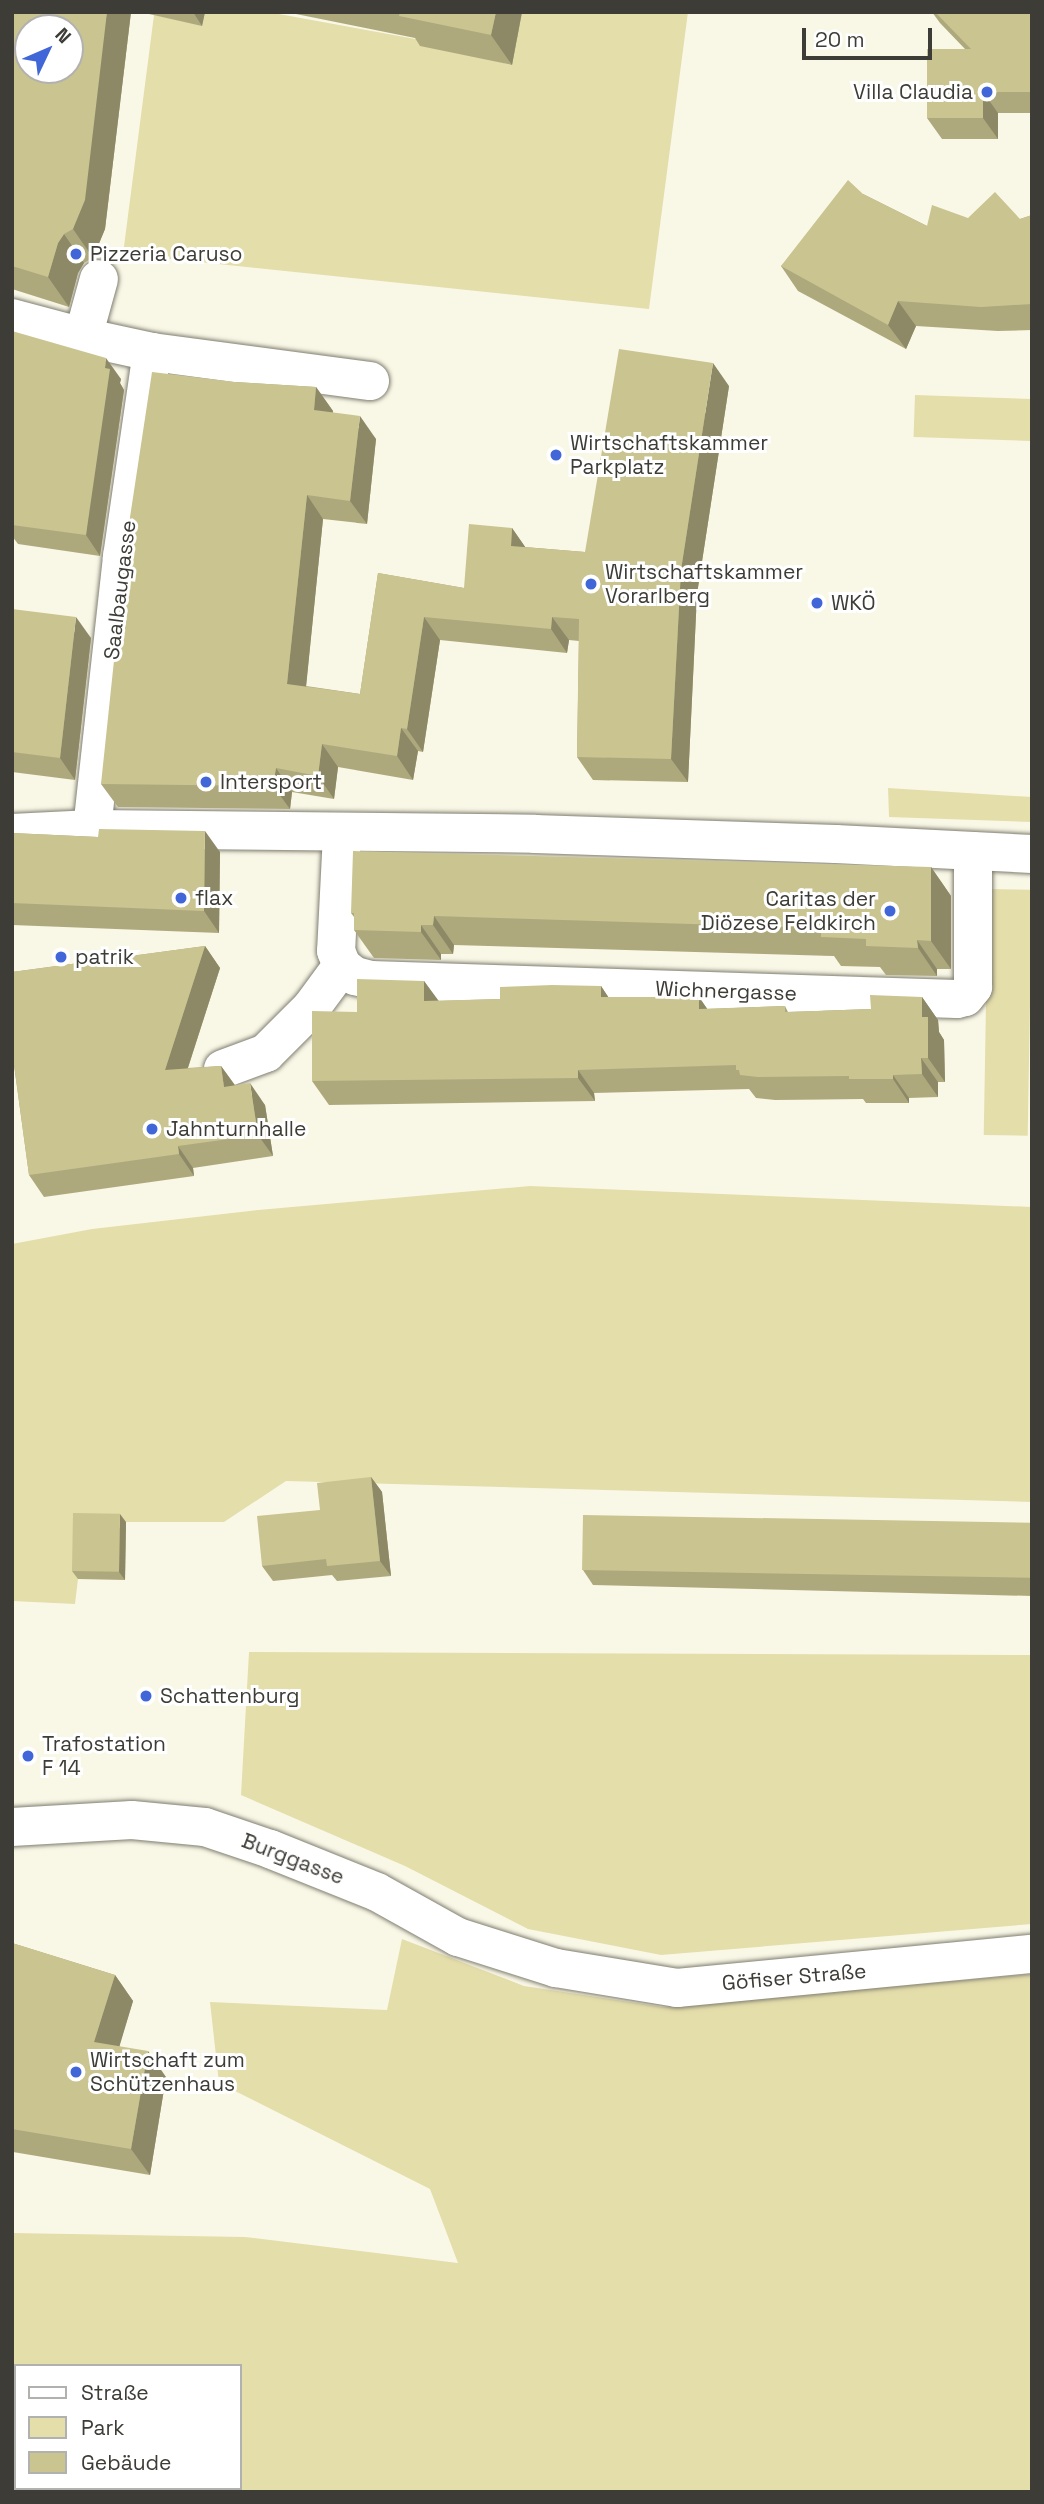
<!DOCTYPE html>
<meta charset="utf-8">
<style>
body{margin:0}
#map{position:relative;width:1044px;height:2504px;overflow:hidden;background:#f9f8e7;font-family:"Space Grotesk",sans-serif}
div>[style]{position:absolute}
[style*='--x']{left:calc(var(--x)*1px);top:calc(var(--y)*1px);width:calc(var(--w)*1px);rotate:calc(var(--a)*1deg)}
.green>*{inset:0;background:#e4deab;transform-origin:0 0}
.roads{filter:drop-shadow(0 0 2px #807e70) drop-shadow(0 0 2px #807e70)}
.minor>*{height:38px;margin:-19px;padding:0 19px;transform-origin:19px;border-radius:19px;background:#fff}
.secondary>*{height:38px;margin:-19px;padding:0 19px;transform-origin:19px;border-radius:19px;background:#fff}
.wall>*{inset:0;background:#aea97d}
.shaded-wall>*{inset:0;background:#8d8966}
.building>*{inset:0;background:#cac491;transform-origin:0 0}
.dots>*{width:19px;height:19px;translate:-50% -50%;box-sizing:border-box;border:4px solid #fff;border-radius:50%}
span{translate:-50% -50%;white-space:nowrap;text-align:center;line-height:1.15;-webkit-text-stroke:6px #fff;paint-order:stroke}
.poi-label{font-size:21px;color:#3d3c36}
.right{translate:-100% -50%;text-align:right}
.left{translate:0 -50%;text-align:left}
.street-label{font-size:21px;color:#3d3c36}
.frame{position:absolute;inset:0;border:14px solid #3d3c36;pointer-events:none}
.legend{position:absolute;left:14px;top:2364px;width:228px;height:126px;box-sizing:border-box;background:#fff;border:2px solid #b1b1af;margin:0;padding:9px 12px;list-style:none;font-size:21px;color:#3d3c36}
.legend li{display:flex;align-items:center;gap:14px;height:35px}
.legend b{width:35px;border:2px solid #b1b1af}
.north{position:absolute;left:14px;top:14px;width:70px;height:70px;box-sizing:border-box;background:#fff;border:2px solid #b1b1af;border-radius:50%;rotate:46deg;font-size:19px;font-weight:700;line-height:28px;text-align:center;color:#3d3c36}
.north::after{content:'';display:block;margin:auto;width:24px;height:32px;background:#4066d8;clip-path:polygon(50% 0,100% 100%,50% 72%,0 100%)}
.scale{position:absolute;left:802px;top:28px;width:130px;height:32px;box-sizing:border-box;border:4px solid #3d3c36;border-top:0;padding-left:9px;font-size:21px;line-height:24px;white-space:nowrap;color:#3d3c36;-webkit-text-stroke:5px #fff;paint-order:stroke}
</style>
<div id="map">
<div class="green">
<div style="clip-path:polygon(205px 12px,268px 12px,421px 40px,511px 65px,522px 12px,688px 12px,649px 309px,123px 254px,154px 15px,202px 25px)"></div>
<div style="left:915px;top:395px;width:117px;height:42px;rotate:2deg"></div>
<div style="clip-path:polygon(888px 788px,1032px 797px,1032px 822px,889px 817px)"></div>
<div style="left:988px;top:889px;width:44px;height:246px;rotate:1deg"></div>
<div style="clip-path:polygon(530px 1186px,1032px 1207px,1032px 1502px,286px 1481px,224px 1522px,126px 1522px,78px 1579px,75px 1604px,12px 1601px,12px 1244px,92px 1229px,258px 1210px)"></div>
<div style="clip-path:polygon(249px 1652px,1032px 1655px,1032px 1924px,661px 1955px,528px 1929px,405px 1866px,241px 1795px)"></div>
<div style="clip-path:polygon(evenodd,402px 1939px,524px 1986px,663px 2007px,1032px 1974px,1032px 2492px,12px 2492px,12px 2233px,245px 2237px,458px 2263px,430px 2189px,219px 2083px,210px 2002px,387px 2010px,402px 1939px,16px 2366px,240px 2366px,240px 2488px,16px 2488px,16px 2366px)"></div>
</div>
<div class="roads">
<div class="minor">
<div style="--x:12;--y:318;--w:73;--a:15"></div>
<div style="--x:83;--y:337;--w:71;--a:12.3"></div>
<div style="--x:152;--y:352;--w:220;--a:7.6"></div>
<div style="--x:83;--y:337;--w:60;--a:-74.6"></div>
<div style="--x:92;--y:829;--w:274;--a:-83.7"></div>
<div style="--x:122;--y:557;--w:207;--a:-81.7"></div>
<div style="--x:12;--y:833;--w:80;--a:-2.9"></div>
<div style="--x:92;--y:829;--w:443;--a:0.6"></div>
<div style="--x:535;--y:834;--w:301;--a:1.9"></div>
<div style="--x:836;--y:844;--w:196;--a:2.9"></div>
<div style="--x:342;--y:834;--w:117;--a:92.9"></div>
<div style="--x:336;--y:951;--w:16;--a:68"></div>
<div style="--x:342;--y:966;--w:16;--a:38"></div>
<div style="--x:355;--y:976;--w:16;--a:14"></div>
<div style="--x:371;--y:980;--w:586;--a:1.86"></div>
<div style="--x:957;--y:999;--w:8;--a:-14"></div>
<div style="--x:965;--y:997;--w:13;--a:-51"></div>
<div style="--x:973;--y:987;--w:136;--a:-90"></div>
<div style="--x:223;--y:1069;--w:46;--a:-20.4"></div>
<div style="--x:266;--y:1053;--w:64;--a:-45"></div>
<div style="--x:311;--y:1008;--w:52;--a:-53.6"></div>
</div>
<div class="secondary">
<div style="--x:12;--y:1827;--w:120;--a:-3.3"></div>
<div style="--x:132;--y:1820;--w:73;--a:5.5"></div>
<div style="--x:205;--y:1827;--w:69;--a:18.7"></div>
<div style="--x:270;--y:1849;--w:115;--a:21.9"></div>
<div style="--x:377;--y:1892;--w:93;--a:29.1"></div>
<div style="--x:458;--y:1937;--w:103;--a:17.6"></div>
<div style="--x:556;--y:1968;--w:123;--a:9.4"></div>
<div style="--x:677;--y:1988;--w:357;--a:-5.5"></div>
</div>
</div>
<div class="wall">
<div style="clip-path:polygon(12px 12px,131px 12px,105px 229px,93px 258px,84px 263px,78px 273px,69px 307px,12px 289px)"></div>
<div style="clip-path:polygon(140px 12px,205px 12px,202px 26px)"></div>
<div style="clip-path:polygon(286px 12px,522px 12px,512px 65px,420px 46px,415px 38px)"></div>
<div style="clip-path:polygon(932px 12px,1032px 12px,1032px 113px,998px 113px,998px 139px,942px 139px,927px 118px,965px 49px,940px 23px)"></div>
<div style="clip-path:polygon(863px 194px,927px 226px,968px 218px,1020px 219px,1032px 215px,1032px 330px,998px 331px,916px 326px,906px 349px,798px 291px,781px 266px)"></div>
<div style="clip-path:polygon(12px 331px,121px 379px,120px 383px,124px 390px,100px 556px,18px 544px,12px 536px)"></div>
<div style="clip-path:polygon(235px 382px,316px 387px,333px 411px,332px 412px,376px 439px,367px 524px,323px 519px,306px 686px,360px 694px,378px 573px,464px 588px,512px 528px,525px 547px,585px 552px,729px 386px,697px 594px,688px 782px,593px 780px,577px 757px,579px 641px,569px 640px,567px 653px,440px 640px,423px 752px,418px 751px,413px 780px,338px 767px,334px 799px,292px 792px,290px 809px,118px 807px,101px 784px)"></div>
<div style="clip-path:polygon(12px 609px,91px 638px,75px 780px,12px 772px)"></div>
<div style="clip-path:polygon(12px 833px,98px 837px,220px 852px,219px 933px,12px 925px)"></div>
<div style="clip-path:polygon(931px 867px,951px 896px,951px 969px,937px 969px,937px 976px,886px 975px,880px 967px,841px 966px,834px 956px,454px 945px,453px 954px,441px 954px,441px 960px,374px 958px,354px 930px,354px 917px,351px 913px)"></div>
<div style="clip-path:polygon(205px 946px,220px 968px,188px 1068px,221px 1066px,235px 1085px,265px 1105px,273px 1156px,193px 1168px,194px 1176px,44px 1197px,29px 1175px,14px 1065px,12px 1065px,12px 972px)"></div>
<div style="clip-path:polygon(424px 981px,438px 1001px,500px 999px,601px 986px,608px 997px,699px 997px,707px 1009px,785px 1006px,788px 1012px,871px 1009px,922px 997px,938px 1020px,939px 1032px,944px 1040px,945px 1082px,938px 1082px,938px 1097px,909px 1098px,909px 1103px,866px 1103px,863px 1099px,775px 1100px,756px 1098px,749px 1089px,594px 1093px,595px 1101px,329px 1105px,312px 1081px)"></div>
<div style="clip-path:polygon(371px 1477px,382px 1492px,391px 1576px,337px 1581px,332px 1575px,273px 1581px,262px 1566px,320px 1510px)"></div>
<div style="clip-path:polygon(126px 1522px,125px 1580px,78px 1579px,72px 1571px)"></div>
<div style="clip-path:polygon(1032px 1526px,1032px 1596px,593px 1585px,583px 1570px)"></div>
<div style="clip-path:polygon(12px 1943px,115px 1975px,133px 2001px,119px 2046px,166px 2077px,150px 2175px,13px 2152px,12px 2158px)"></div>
</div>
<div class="shaded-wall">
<div style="clip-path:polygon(107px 12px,131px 12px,105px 229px,93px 258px,73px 229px)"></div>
<div style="clip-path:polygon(193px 12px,205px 12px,202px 26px)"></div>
<div style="clip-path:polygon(496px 12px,522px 12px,512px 65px,491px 35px)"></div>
<div style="clip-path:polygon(983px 92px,998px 113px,998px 139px,983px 118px)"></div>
<div style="clip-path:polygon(64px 234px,84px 263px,78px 273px,69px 307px,48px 277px,58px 243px)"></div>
<div style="clip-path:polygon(898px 301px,916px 326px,906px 349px,888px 325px)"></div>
<div style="clip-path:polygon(106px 358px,121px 379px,120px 383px,124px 390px,100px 556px,86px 535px)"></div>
<div style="clip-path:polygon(713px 363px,729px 386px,697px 594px,688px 782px,671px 759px,681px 570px)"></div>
<div style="clip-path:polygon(316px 387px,333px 411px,330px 433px,314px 410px)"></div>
<div style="clip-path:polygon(360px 416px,376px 439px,367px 524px,350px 501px)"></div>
<div style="clip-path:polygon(307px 495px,323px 519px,304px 707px,287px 684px)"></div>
<div style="clip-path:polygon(512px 528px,528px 551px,511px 546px)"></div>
<div style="clip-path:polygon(76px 617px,91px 638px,75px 780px,60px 758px)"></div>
<div style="clip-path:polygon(424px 617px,440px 640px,423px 752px,407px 729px)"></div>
<div style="clip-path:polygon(552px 617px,569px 640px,567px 653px,551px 629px)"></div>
<div style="clip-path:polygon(401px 728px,418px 751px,413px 780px,397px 756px)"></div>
<div style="clip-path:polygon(322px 744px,338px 767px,334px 799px,318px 776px)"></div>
<div style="clip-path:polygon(276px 768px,292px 792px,290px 809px,273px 786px)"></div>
<div style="clip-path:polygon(205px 831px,220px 852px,219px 933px,204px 911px)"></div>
<div style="clip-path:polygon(931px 867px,951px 896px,951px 969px,931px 941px)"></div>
<div style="clip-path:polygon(434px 916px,454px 945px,453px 954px,433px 925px)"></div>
<div style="clip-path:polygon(421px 925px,441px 954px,441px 960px,421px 932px)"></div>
<div style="clip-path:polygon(917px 940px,937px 969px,937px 976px,918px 948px)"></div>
<div style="clip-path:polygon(205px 946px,220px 968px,180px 1092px,165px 1070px)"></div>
<div style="clip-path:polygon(424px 981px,441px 1004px,424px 1001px)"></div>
<div style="clip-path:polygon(601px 986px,617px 1010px,601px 997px)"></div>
<div style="clip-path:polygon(699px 997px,715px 1020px,699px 1009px)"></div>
<div style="clip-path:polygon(922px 997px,938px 1020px,939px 1032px,944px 1040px,945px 1082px,928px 1058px,922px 1017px)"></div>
<div style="clip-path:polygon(921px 1058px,938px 1082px,938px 1097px,922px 1074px)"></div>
<div style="clip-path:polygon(221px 1066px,236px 1087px,224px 1087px)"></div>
<div style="clip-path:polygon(578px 1070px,594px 1093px,595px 1101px,578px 1078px)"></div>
<div style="clip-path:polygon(893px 1075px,909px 1098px,909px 1103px,893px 1079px)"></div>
<div style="clip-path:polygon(250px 1083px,265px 1105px,273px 1156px,258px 1135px)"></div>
<div style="clip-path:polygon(178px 1146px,193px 1168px,194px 1176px,179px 1154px)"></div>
<div style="clip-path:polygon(371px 1477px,382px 1492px,391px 1576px,380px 1561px)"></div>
<div style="clip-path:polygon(120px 1514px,126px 1522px,125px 1580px,119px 1572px)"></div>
<div style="clip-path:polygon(115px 1975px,133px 2001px,113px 2068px,94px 2042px)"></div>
<div style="clip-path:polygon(148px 2051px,166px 2077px,150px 2175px,131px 2149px)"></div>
</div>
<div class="building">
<div style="clip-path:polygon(evenodd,12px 12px,107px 12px,85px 200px,73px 229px,64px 234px,58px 243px,48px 277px,12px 266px,12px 12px,28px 28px,70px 28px,70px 70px,28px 70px,28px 28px)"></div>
<div style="clip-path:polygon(400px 12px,496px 12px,491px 35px,399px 16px)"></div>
<div style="clip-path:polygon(935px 12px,1032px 12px,1032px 92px,983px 92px,983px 118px,927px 118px,927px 49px,971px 49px)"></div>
<div style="clip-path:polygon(848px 180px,863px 194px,927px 226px,932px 205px,968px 218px,995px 192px,1020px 219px,1032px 215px,1032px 304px,981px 307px,898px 301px,888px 325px,781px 266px)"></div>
<div style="clip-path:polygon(12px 331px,106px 358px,105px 368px,110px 369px,86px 535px,12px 525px)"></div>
<div style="clip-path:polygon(619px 349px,713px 363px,681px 570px,671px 759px,577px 757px,579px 619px,552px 617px,551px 629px,424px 617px,407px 729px,401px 728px,397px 756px,322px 744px,318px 776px,276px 768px,273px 786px,101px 784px,127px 537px,152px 372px,235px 382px,316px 387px,314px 410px,360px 416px,350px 501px,307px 495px,287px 684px,360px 694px,378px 573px,464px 588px,469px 524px,512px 528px,511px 546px,585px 552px)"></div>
<div style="clip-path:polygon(12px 609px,76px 617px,60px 758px,12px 752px)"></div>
<div style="clip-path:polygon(99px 829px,205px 831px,204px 911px,12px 903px,12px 833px,98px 837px)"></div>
<div style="clip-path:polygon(353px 851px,931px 867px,931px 941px,917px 940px,918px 948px,866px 946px,866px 939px,821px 937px,821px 928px,434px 916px,433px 925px,421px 925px,421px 932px,354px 930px,354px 913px,351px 913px)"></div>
<div style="clip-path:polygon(205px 946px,165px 1070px,221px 1066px,224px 1087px,250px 1083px,258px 1135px,178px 1146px,179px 1154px,29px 1175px,12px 1050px,12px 972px)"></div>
<div style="clip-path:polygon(357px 979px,424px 981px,424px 1001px,500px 999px,500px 987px,552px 985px,601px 986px,601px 997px,699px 997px,699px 1009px,785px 1006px,785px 1012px,871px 1009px,870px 995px,922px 997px,922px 1017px,928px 1017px,928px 1058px,921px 1058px,922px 1074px,893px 1075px,893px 1079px,849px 1079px,849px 1076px,758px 1077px,740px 1075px,739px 1070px,736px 1070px,736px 1065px,578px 1070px,578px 1078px,312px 1081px,312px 1011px,357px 1012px)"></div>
<div style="clip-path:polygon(371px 1477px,380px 1561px,327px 1566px,326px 1559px,262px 1566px,257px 1516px,320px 1510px,317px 1483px)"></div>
<div style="left:73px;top:1513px;width:47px;height:58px;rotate:1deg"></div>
<div style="left:583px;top:1515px;width:449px;height:55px;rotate:1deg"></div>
<div style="clip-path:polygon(12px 1943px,115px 1975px,94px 2042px,148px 2051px,131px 2149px,12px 2129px)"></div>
</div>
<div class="dots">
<div style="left:987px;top:92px;background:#4066d8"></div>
<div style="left:76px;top:254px;background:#4066d8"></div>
<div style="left:556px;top:455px;background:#4066d8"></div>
<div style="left:591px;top:584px;background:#4066d8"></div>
<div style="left:817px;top:603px;background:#4066d8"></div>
<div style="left:206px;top:782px;background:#4066d8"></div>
<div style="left:181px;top:898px;background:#4066d8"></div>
<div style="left:890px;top:911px;background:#4066d8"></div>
<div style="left:61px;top:957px;background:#4066d8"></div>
<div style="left:152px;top:1129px;background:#4066d8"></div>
<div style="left:146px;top:1696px;background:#4066d8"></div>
<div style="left:28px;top:1756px;background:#4066d8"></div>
<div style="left:76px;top:2072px;background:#4066d8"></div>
</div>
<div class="poi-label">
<span class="right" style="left:973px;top:92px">Villa Claudia</span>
<span class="left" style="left:90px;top:254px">Pizzeria Caruso</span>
<span class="left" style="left:570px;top:455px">Wirtschaftskammer<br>Parkplatz</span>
<span class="left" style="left:605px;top:584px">Wirtschaftskammer<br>Vorarlberg</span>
<span class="left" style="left:831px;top:603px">WKÖ</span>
<span class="left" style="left:220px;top:782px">Intersport</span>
<span class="left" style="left:195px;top:898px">flax</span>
<span class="right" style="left:876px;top:911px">Caritas der<br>Diözese Feldkirch</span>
<span class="left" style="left:75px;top:957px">patrik</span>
<span class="left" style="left:166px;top:1129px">Jahnturnhalle</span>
<span class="left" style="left:160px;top:1696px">Schattenburg</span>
<span class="left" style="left:42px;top:1756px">Trafostation<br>F 14</span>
<span class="left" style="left:90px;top:2072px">Wirtschaft zum<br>Schützenhaus</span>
</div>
<div class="street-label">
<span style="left:120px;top:590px;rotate:-83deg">Saalbaugasse</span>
<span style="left:726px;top:991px;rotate:2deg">Wichnergasse</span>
<span style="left:293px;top:1859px;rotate:21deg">Burggasse</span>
<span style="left:794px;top:1977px;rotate:-5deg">Göfiser Straße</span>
</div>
<div class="frame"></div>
<ul class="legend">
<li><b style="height:9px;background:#fff"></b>Straße</li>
<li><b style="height:19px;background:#e4deab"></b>Park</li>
<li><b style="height:19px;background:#cac491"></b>Gebäude</li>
</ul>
<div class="north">N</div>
<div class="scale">20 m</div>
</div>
